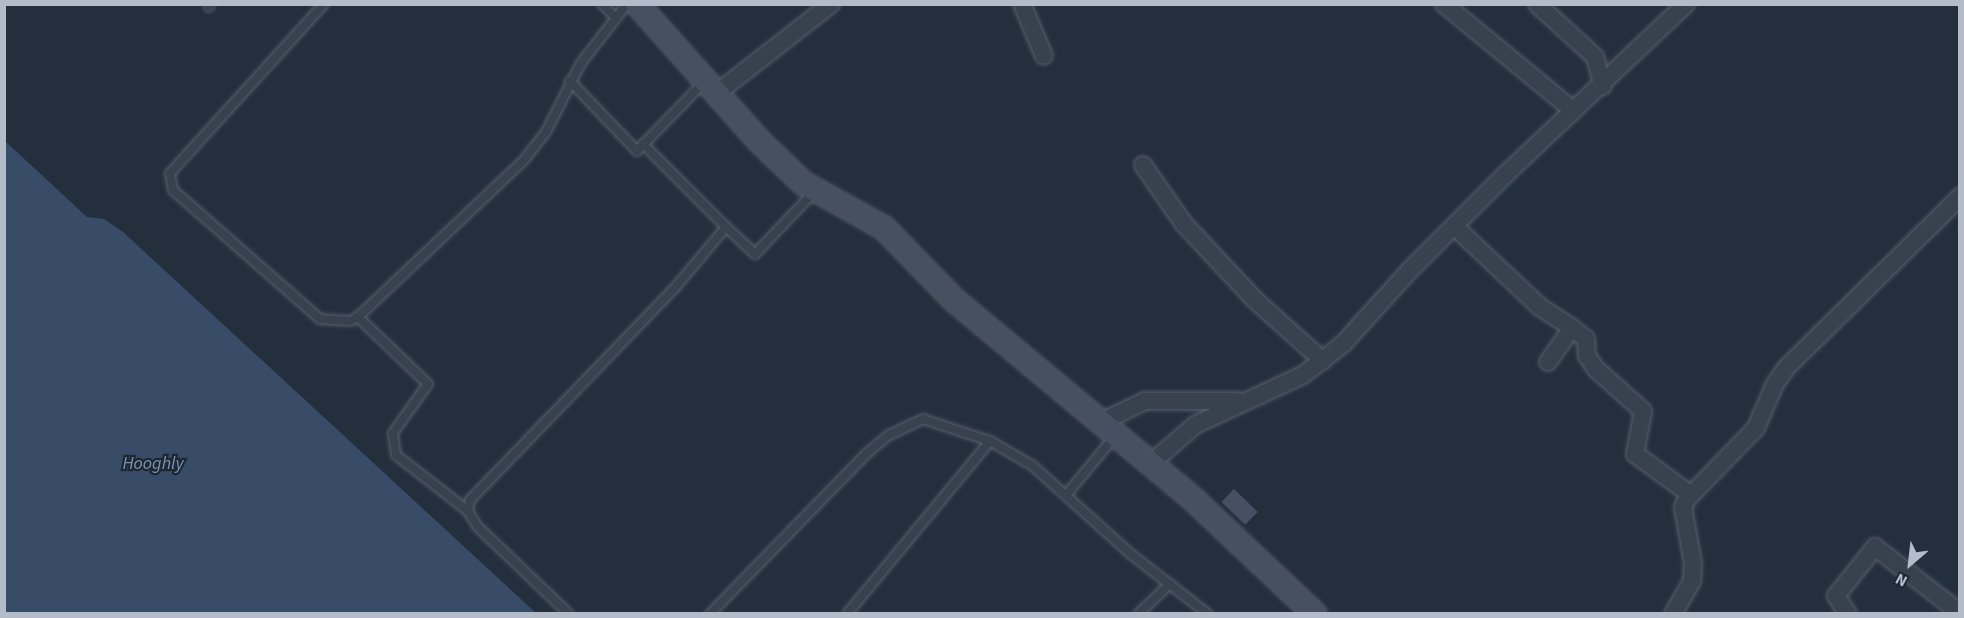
<!DOCTYPE html>
<style>
body{margin:0}
#map{position:relative;width:1964px;height:618px;overflow:hidden;background:#242f3e;font-family:"Source Sans 3",sans-serif}
div>[style]{position:absolute}
[style*='--x']{left:calc(var(--x)*1px);top:calc(var(--y)*1px);width:calc(var(--w)*1px);rotate:calc(var(--a)*1deg)}
.water>*{inset:0;background:#394c67}
.building>*{inset:0;background:#455162;transform-origin:0 0}
.roads{filter:drop-shadow(0 0 2px #565f6c) drop-shadow(0 0 2px #565f6c)}
.lane>*{height:8px;margin:-4px;padding:0 4px;transform-origin:4px;border-radius:4px;background:#38414e}
.street>*{height:16px;margin:-8px;padding:0 8px;transform-origin:8px;border-radius:8px;background:#38414e}
.secondary>*{height:22px;margin:-11px;padding:0 11px;transform-origin:11px;border-radius:11px;background:#465061}
span{translate:-50% -50%;white-space:nowrap;text-align:center;line-height:1.15;-webkit-text-stroke:4.5px #1d2633;paint-order:stroke}
.water-label{font-size:18px;color:#7c92b1;font-style:italic}
.frame{position:absolute;inset:0;border:6px solid #b4bcc9;pointer-events:none}
.north{position:absolute;left:1880px;top:534px;width:60px;height:60px;-webkit-text-stroke:4px #1d2633;paint-order:stroke;rotate:208deg;font-size:16px;font-weight:700;line-height:24px;text-align:center;color:#b4bcc9}
.north::after{content:'';display:block;margin:auto;width:21px;height:27px;background:#b4bcc9;clip-path:polygon(50% 0,100% 100%,50% 72%,0 100%)}
</style>
<div id="map">
<div class="water">
<div style="clip-path:polygon(5px 141px,87px 217px,104px 219px,123px 232px,536px 613px,5px 613px)"></div>
</div>
<div class="building">
<div style="left:1234px;top:489px;width:33px;height:18px;rotate:44deg"></div>
</div>
<div class="roads">
<div class="lane">
<div style="--x:324;--y:4;--w:229;--a:132.3"></div>
<div style="--x:170;--y:173;--w:17;--a:80"></div>
<div style="--x:173;--y:190;--w:196;--a:41.3"></div>
<div style="--x:320;--y:319;--w:30;--a:4"></div>
<div style="--x:350;--y:321;--w:9;--a:-27"></div>
<div style="--x:602;--y:4;--w:20;--a:45"></div>
<div style="--x:209;--y:7;--w:3;--a:-72"></div>
<div style="--x:570;--y:81;--w:97;--a:46.3"></div>
<div style="--x:637;--y:151;--w:98;--a:-45.8"></div>
<div style="--x:643;--y:144;--w:117;--a:45"></div>
<div style="--x:1066;--y:495;--w:77;--a:-50.3"></div>
<div style="--x:468;--y:511;--w:91;--a:-142.1"></div>
<div style="--x:396;--y:455;--w:22;--a:-98"></div>
<div style="--x:393;--y:433;--w:60;--a:-54.5"></div>
<div style="--x:428;--y:384;--w:97;--a:-136.3"></div>
<div style="--x:358;--y:317;--w:228;--a:-43.4"></div>
<div style="--x:524;--y:160;--w:36;--a:-52"></div>
<div style="--x:546;--y:132;--w:77;--a:-63.1"></div>
<div style="--x:581;--y:63;--w:75;--a:-52.1"></div>
<div style="--x:569;--y:614;--w:127;--a:-136.3"></div>
<div style="--x:477;--y:526;--w:17;--a:-121"></div>
<div style="--x:468;--y:511;--w:11;--a:-80"></div>
<div style="--x:470;--y:500;--w:292;--a:-46"></div>
<div style="--x:673;--y:290;--w:82;--a:-49.9"></div>
<div style="--x:726;--y:227;--w:40;--a:43"></div>
<div style="--x:755;--y:254;--w:87;--a:-46.4"></div>
<div style="--x:710;--y:614;--w:223;--a:-45.7"></div>
<div style="--x:866;--y:454;--w:30;--a:-40"></div>
<div style="--x:889;--y:435;--w:38;--a:-25"></div>
<div style="--x:923;--y:419;--w:71;--a:18.2"></div>
<div style="--x:990;--y:441;--w:50;--a:30.2"></div>
<div style="--x:1033;--y:466;--w:133;--a:42"></div>
<div style="--x:1132;--y:555;--w:96;--a:37.8"></div>
<div style="--x:847;--y:614;--w:224;--a:-50.4"></div>
<div style="--x:1138;--y:614;--w:44;--a:-43.2"></div>
</div>
<div class="street">
<div style="--x:1022;--y:4;--w:56;--a:67.1"></div>
<div style="--x:1444;--y:4;--w:168;--a:39.5"></div>
<div style="--x:1537;--y:4;--w:79;--a:42.4"></div>
<div style="--x:1595;--y:57;--w:30;--a:75"></div>
<div style="--x:717;--y:93;--w:145;--a:-38"></div>
<div style="--x:1143;--y:165;--w:72;--a:55.2"></div>
<div style="--x:1184;--y:224;--w:104;--a:46.9"></div>
<div style="--x:1255;--y:300;--w:91;--a:41.9"></div>
<div style="--x:1454;--y:226;--w:118;--a:43.3"></div>
<div style="--x:1540;--y:307;--w:38;--a:33"></div>
<div style="--x:1548;--y:362;--w:42;--a:-54.8"></div>
<div style="--x:1572;--y:328;--w:18;--a:38"></div>
<div style="--x:1586;--y:339;--w:17;--a:87"></div>
<div style="--x:1587;--y:356;--w:16;--a:55"></div>
<div style="--x:1596;--y:369;--w:63;--a:41.8"></div>
<div style="--x:1643;--y:411;--w:44;--a:100.5"></div>
<div style="--x:1635;--y:454;--w:69;--a:36.2"></div>
<div style="--x:1099;--y:423;--w:51;--a:-25.6"></div>
<div style="--x:1145;--y:401;--w:92;--a:0"></div>
<div style="--x:1150;--y:464;--w:60;--a:-40.9"></div>
<div style="--x:1195;--y:425;--w:119;--a:-24.8"></div>
<div style="--x:1303;--y:375;--w:51;--a:-37.8"></div>
<div style="--x:1343;--y:344;--w:100;--a:-47.8"></div>
<div style="--x:1410;--y:270;--w:136;--a:-45"></div>
<div style="--x:1506;--y:174;--w:248;--a:-43.4"></div>
<div style="--x:1673;--y:614;--w:38;--a:-60"></div>
<div style="--x:1692;--y:581;--w:17;--a:-87"></div>
<div style="--x:1693;--y:564;--w:58;--a:-100"></div>
<div style="--x:1683;--y:507;--w:9;--a:-63"></div>
<div style="--x:1687;--y:499;--w:99;--a:-45.8"></div>
<div style="--x:1756;--y:428;--w:48;--a:-66.6"></div>
<div style="--x:1775;--y:384;--w:21;--a:-55"></div>
<div style="--x:1787;--y:367;--w:243;--a:-44.5"></div>
<div style="--x:1848;--y:614;--w:22;--a:-124"></div>
<div style="--x:1836;--y:596;--w:63;--a:-51.5"></div>
<div style="--x:1875;--y:547;--w:108;--a:37.8"></div>
</div>
<div class="secondary">
<div style="--x:637;--y:4;--w:182;--a:48.3"></div>
<div style="--x:758;--y:140;--w:62;--a:43.7"></div>
<div style="--x:803;--y:183;--w:93;--a:29.1"></div>
<div style="--x:884;--y:228;--w:99;--a:45.8"></div>
<div style="--x:953;--y:299;--w:314;--a:39.8"></div>
<div style="--x:1194;--y:500;--w:166;--a:43.3"></div>
</div>
</div>
<div class="water-label">
<span style="left:153px;top:464px">Hooghly</span>
</div>
<div class="frame"></div>
<div class="north">N</div>
</div>
